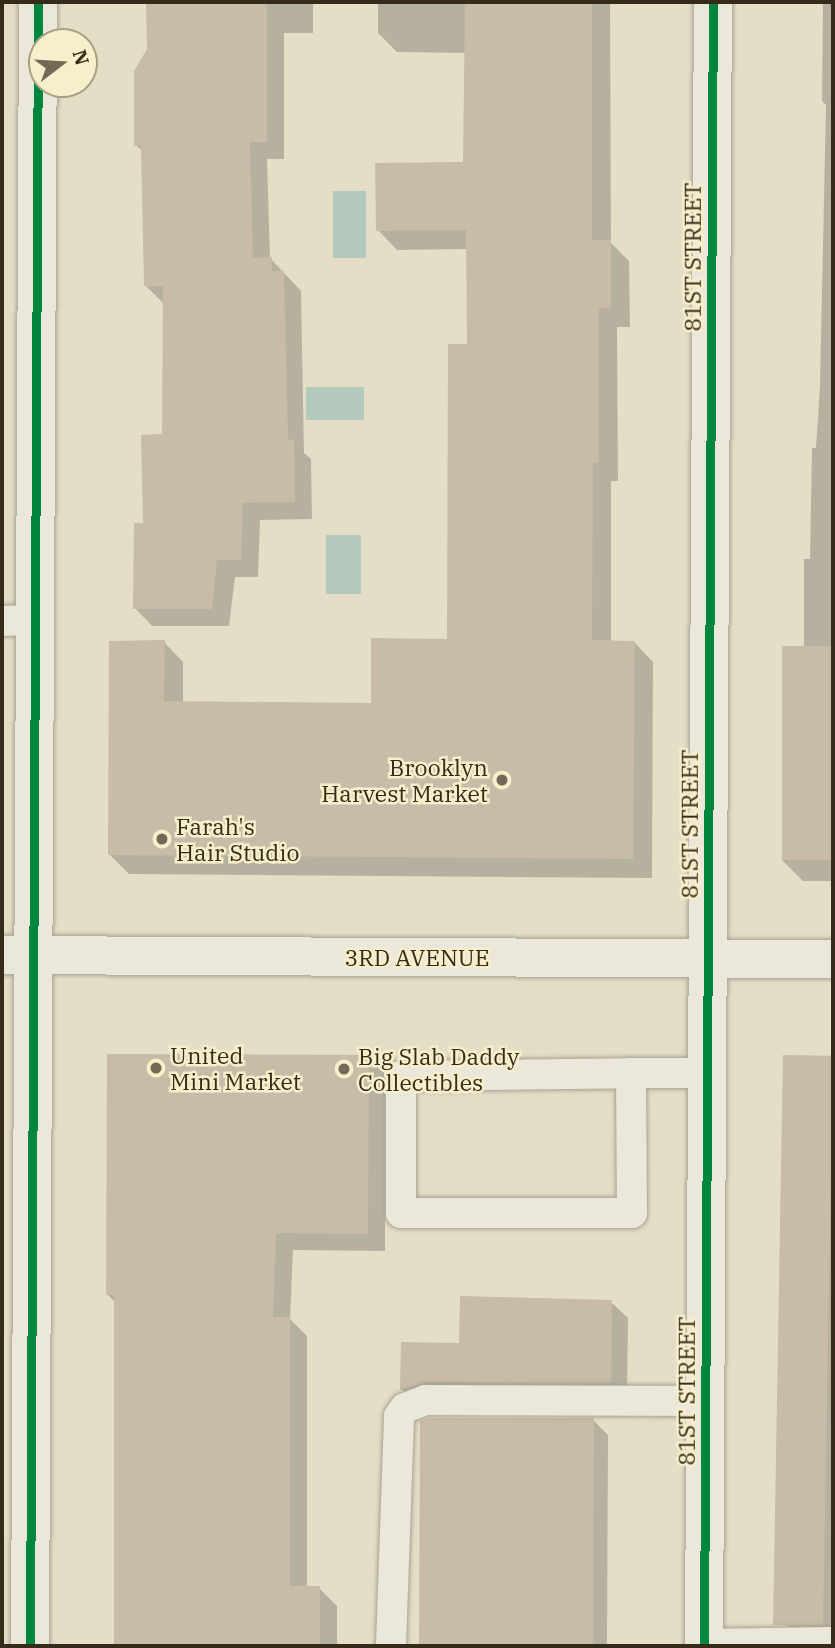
<!DOCTYPE html>
<style>
body{margin:0}
#map{position:relative;width:835px;height:1648px;overflow:hidden;background:#e4dec7;font-family:"IBM Plex Serif",serif}
div>[style]{position:absolute}
[style*='--x']{left:calc(var(--x)*1px);top:calc(var(--y)*1px);width:calc(var(--w)*1px);rotate:calc(var(--a)*1deg)}
.water>*{inset:0;background:#b4cabd;transform-origin:0 0}
.shadow>*{inset:0;background:#0003}
.building>*{inset:0;background:#c8bba8;transform-origin:0 0}
.roads{filter:drop-shadow(0 0 2px #a8a291) drop-shadow(0 0 2px #a8a291)}
.lane>*{height:30px;margin:-15px;padding:0 15px;transform-origin:15px;border-radius:15px;background:#ebe7da}
.street>*{height:38px;margin:-19px;padding:0 19px;transform-origin:19px;border-radius:19px;background:#ebe7da}
.secondary>*{height:38px;margin:-19px;padding:0 19px;transform-origin:19px;border-radius:19px;background:#ebe7da}
.cycleway>*{height:9px;margin:-4.5px;padding:0 4.5px;transform-origin:4.5px;border-radius:4.5px;background:#00873e}
.dots>*{width:19px;height:19px;translate:-50% -50%;box-sizing:border-box;border:4px solid #f7eecb;border-radius:50%}
span{translate:-50% -50%;white-space:nowrap;text-align:center;line-height:1.15;-webkit-text-stroke:5px #f7eecb;paint-order:stroke}
.street-label{font-size:23px;color:#362a1a}
.poi-label{font-size:23px;color:#362a1a}
.right{translate:-100% -50%;text-align:right}
.left{translate:0 -50%;text-align:left}
.frame{position:absolute;inset:0;border:4px solid #362a1a;pointer-events:none}
.north{position:absolute;left:28px;top:28px;width:70px;height:70px;box-sizing:border-box;background:#f7eecb;border:2px solid #aaa084;border-radius:50%;rotate:73deg;font-size:19px;font-weight:700;line-height:28px;text-align:center;color:#362a1a}
.north::after{content:'';display:block;margin:auto;width:24px;height:32px;background:#736957;clip-path:polygon(50% 0,100% 100%,50% 72%,0 100%)}
</style>
<div id="map">
<div class="water">
<div style="left:333px;top:191px;width:33px;height:67px"></div>
<div style="left:306px;top:387px;width:58px;height:33px"></div>
<div style="left:326px;top:535px;width:35px;height:59px"></div>
</div>
<div class="shadow">
<div style="clip-path:polygon(148px 2px,313px 2px,313px 33px,284px 33px,284px 159px,267px 159px,270px 258px,301px 291px,304px 453px,311px 459px,312px 519px,260px 520px,258px 577px,235px 577px,229px 626px,152px 626px,135px 608px,164px 436px,163px 303px,145px 285px,143px 152px,136px 145px,148px 49px)"></div>
<div style="clip-path:polygon(378px 2px,610px 2px,611px 243px,629px 261px,630px 327px,617px 327px,618px 481px,611px 481px,611px 642px,634px 642px,653px 662px,652px 878px,129px 874px,109px 854px,164px 642px,183px 662px,183px 703px,373px 705px,449px 641px,468px 346px,468px 249px,397px 250px,378px 230px,465px 164px,466px 53px,397px 52px,378px 33px)"></div>
<div style="clip-path:polygon(823px 2px,833px 2px,833px 881px,803px 881px,782px 860px,804px 648px,804px 559px,810px 559px,812px 448px,816px 448px,820px 385px,826px 105px,822px 101px)"></div>
<div style="clip-path:polygon(368px 1057px,385px 1074px,385px 1251px,293px 1250px,290px 1319px,307px 1336px,307px 1588px,319px 1588px,337px 1606px,337px 1646px,119px 1646px,116px 1303px,108px 1295px)"></div>
<div style="clip-path:polygon(785px 1057px,833px 1057px,833px 1644px,806px 1644px,786px 1625px)"></div>
<div style="clip-path:polygon(611px 1302px,628px 1318px,627px 1399px,418px 1406px,402px 1389px,460px 1345px)"></div>
<div style="clip-path:polygon(593px 1420px,608px 1435px,607px 1646px,420px 1646px,422px 1423px)"></div>
</div>
<div class="building">
<div style="clip-path:polygon(146px 2px,267px 2px,267px 142px,250px 142px,253px 258px,272px 257px,272px 271px,284px 271px,288px 440px,294px 439px,295px 502px,243px 503px,241px 560px,217px 560px,212px 609px,133px 609px,134px 523px,143px 523px,141px 435px,162px 434px,163px 286px,144px 286px,141px 146px,134px 146px,134px 71px,147px 49px)"></div>
<div style="clip-path:polygon(465px 2px,592px 2px,592px 240px,611px 240px,611px 308px,599px 308px,599px 463px,593px 463px,592px 640px,635px 641px,633px 859px,108px 855px,109px 641px,165px 640px,164px 701px,371px 703px,371px 638px,447px 639px,448px 344px,467px 344px,466px 230px,376px 231px,375px 163px,463px 162px)"></div>
<div style="left:782px;top:646px;width:51px;height:214px"></div>
<div style="clip-path:polygon(107px 1054px,369px 1055px,368px 1234px,276px 1233px,273px 1317px,290px 1317px,290px 1586px,320px 1586px,320px 1646px,114px 1646px,114px 1295px,106px 1295px)"></div>
<div style="left:783px;top:1055px;width:50px;height:570px;rotate:1deg"></div>
<div style="clip-path:polygon(460px 1296px,612px 1300px,611px 1383px,426px 1382px,400px 1390px,401px 1342px,459px 1343px)"></div>
<div style="clip-path:polygon(429px 1418px,594px 1418px,593px 1646px,419px 1646px,420px 1421px)"></div>
</div>
<div class="roads">
<div class="lane">
<div style="--x:2;--y:621;--w:33;--a:-2"></div>
<div style="--x:631;--y:1073;--w:140;--a:89.6"></div>
<div style="--x:632;--y:1213;--w:231;--a:180"></div>
<div style="--x:401;--y:1213;--w:137;--a:-90"></div>
<div style="--x:401;--y:1076;--w:230;--a:-0.7"></div>
<div style="--x:631;--y:1073;--w:75;--a:0"></div>
<div style="--x:704;--y:1644;--w:129;--a:-0.9"></div>
<div style="--x:391;--y:1646;--w:230;--a:-88"></div>
<div style="--x:399;--y:1416;--w:10;--a:-53"></div>
<div style="--x:405;--y:1408;--w:22;--a:-21"></div>
<div style="--x:426;--y:1400;--w:279;--a:0.2"></div>
</div>
<div class="street">
<div style="--x:30;--y:1646;--w:1644;--a:-89.72"></div>
<div style="--x:704;--y:1646;--w:1644;--a:-89.69"></div>
</div>
<div class="secondary">
<div style="--x:2;--y:955;--w:831;--a:0.28"></div>
</div>
</div>
<div class="cycleway">
<div style="--x:30;--y:1646;--w:1644;--a:-89.72"></div>
<div style="--x:704;--y:1646;--w:1644;--a:-89.69"></div>
</div>
<div class="dots">
<div style="left:502px;top:780px;background:#736957"></div>
<div style="left:162px;top:839px;background:#736957"></div>
<div style="left:156px;top:1068px;background:#736957"></div>
<div style="left:344px;top:1069px;background:#736957"></div>
</div>
<div class="street-label">
<span style="left:692px;top:257px;rotate:-90deg">81ST STREET</span>
<span style="left:689px;top:824px;rotate:-90deg">81ST STREET</span>
<span style="left:417px;top:957px">3RD AVENUE</span>
<span style="left:686px;top:1391px;rotate:-90deg">81ST STREET</span>
</div>
<div class="poi-label">
<span class="right" style="left:488px;top:780px">Brooklyn<br>Harvest Market</span>
<span class="left" style="left:176px;top:839px">Farah's<br>Hair Studio</span>
<span class="left" style="left:170px;top:1068px">United<br>Mini Market</span>
<span class="left" style="left:358px;top:1069px">Big Slab Daddy<br>Collectibles</span>
</div>
<div class="frame"></div>
<div class="north">N</div>
</div>
